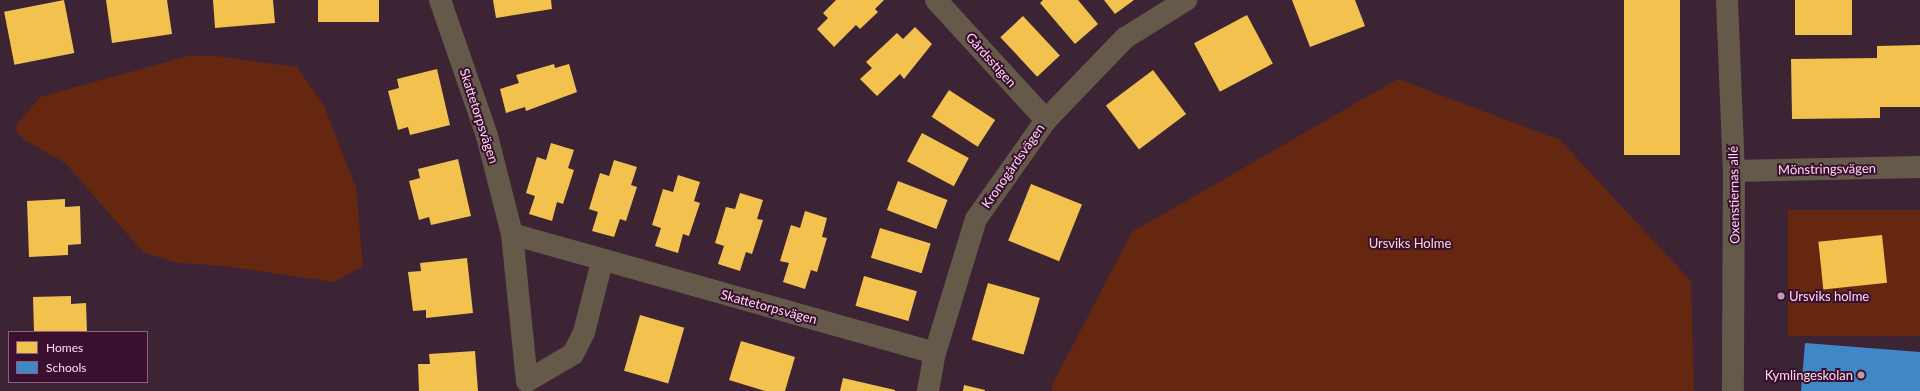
<!DOCTYPE html>
<meta charset="utf-8">
<style>
body{margin:0}
#map{position:relative;width:1920px;height:391px;overflow:hidden;background:#3c2435;font-family:Lato,sans-serif}
div>[style]{position:absolute}
[style*='--x']{left:calc(var(--x)*1px);top:calc(var(--y)*1px);width:calc(var(--w)*1px);rotate:calc(var(--a)*1deg)}
.green>*{inset:0;background:#65270f;transform-origin:0 0}
.homes>*{inset:0;background:#f2c14e;transform-origin:0 0}
.schools>*{inset:0;background:#3f88c5}
.minor>*{height:22px;margin:-11px;padding:0 11px;transform-origin:11px;border-radius:11px;background:#655a4a}
.dots>*{width:11px;height:11px;translate:-50% -50%;box-sizing:border-box;border:2px solid #3b0f2f;border-radius:50%}
span{translate:-50% -50%;white-space:nowrap;text-align:center;line-height:1.15;-webkit-text-stroke:4px #3b0f2f;paint-order:stroke}
.street-label{font-size:13px;color:#fbddef}
.park-label{font-size:13px;color:#f6d9ce}
.poi-label{font-size:13px;color:#fbddef}
.left{translate:0 -50%;text-align:left}
.right{translate:-100% -50%;text-align:right}
.legend{position:absolute;left:8px;top:331px;width:140px;height:52px;box-sizing:border-box;background:#3b0f2f;border:1px solid #88617c;margin:0;padding:5px 7px;list-style:none;font-size:12px;color:#fbddef}
.legend li{display:flex;align-items:center;gap:8px;height:20px}
.legend b{width:20px;border:1px solid #88617c}
</style>
<div id="map">
<div class="green">
<div style="clip-path:polygon(188px 56px,216px 56px,297px 67px,324px 106px,356px 188px,363px 266px,334px 282px,226px 266px,179px 263px,144px 253px,65px 163px,23px 139px,14px 128px,40px 97px)"></div>
<div style="clip-path:polygon(1398px 79px,1560px 140px,1691px 281px,1694px 391px,1053px 391px,1051px 387px,1132px 232px)"></div>
<div style="left:1788px;top:210px;width:132px;height:126px"></div>
</div>
<div class="homes">
<div style="left:64px;top:0;width:54px;height:61px;rotate:79deg"></div>
<div style="clip-path:polygon(106px 0,167px 0,172px 34px,112px 43px)"></div>
<div style="clip-path:polygon(213px 0,273px 0,275px 23px,215px 28px)"></div>
<div style="left:318px;top:0;width:61px;height:22px"></div>
<div style="clip-path:polygon(493px 0,551px 0,552px 9px,496px 18px)"></div>
<div style="clip-path:polygon(836px 0,884px 0,875px 9px,878px 12px,860px 29px,856px 25px,834px 47px,817px 29px,828px 18px,823px 13px)"></div>
<div style="clip-path:polygon(1043px 0,1078px 0,1098px 24px,1075px 44px,1040px 3px)"></div>
<div style="clip-path:polygon(1104px 0,1134px 0,1115px 14px)"></div>
<div style="clip-path:polygon(1292px 0,1355px 0,1365px 26px,1310px 47px)"></div>
<div style="left:1624px;top:0;width:56px;height:155px"></div>
<div style="left:1795px;top:0;width:57px;height:35px"></div>
<div style="left:1247px;top:15px;width:55px;height:60px;rotate:62deg"></div>
<div style="left:1023px;top:16px;width:54px;height:31px;rotate:47deg"></div>
<div style="clip-path:polygon(915px 27px,932px 44px,904px 79px,900px 74px,877px 96px,860px 79px,872px 68px,866px 62px,897px 33px,903px 39px)"></div>
<div style="clip-path:polygon(1920px 45px,1920px 107px,1880px 107px,1880px 118px,1792px 119px,1791px 59px,1877px 58px,1877px 46px)"></div>
<div style="clip-path:polygon(554px 64px,555px 68px,569px 64px,577px 92px,526px 111px,525px 107px,506px 113px,500px 89px,519px 83px,516px 75px)"></div>
<div style="clip-path:polygon(437px 69px,450px 125px,410px 135px,408px 127px,398px 130px,388px 91px,399px 88px,397px 79px)"></div>
<div style="left:1153px;top:70px;width:55px;height:59px;rotate:53deg"></div>
<div style="left:949px;top:90px;width:55px;height:32px;rotate:33deg"></div>
<div style="left:922px;top:133px;width:53px;height:32px;rotate:28deg"></div>
<div style="clip-path:polygon(551px 143px,574px 150px,568px 168px,574px 170px,563px 204px,557px 202px,552px 221px,529px 214px,535px 196px,526px 193px,537px 157px,546px 160px)"></div>
<div style="clip-path:polygon(458px 159px,471px 216px,431px 225px,429px 217px,419px 220px,409px 181px,420px 178px,418px 169px)"></div>
<div style="clip-path:polygon(614px 160px,637px 167px,631px 185px,637px 187px,626px 221px,620px 219px,614px 237px,592px 231px,598px 212px,589px 209px,600px 173px,609px 176px)"></div>
<div style="clip-path:polygon(678px 175px,700px 182px,694px 201px,700px 203px,689px 236px,683px 234px,678px 253px,655px 246px,661px 228px,652px 225px,663px 189px,673px 192px)"></div>
<div style="left:898px;top:181px;width:53px;height:31px;rotate:21deg"></div>
<div style="left:1031px;top:184px;width:55px;height:61px;rotate:22deg"></div>
<div style="clip-path:polygon(740px 193px,763px 200px,757px 219px,763px 220px,752px 254px,746px 252px,740px 271px,718px 264px,724px 246px,715px 243px,726px 207px,735px 209px)"></div>
<div style="clip-path:polygon(65px 199px,65px 207px,80px 206px,81px 244px,68px 245px,68px 255px,29px 257px,27px 201px)"></div>
<div style="clip-path:polygon(805px 211px,827px 218px,822px 237px,827px 238px,817px 272px,811px 270px,805px 289px,783px 282px,789px 263px,780px 261px,791px 225px,800px 228px)"></div>
<div style="left:880px;top:228px;width:53px;height:31px;rotate:17deg"></div>
<div style="left:1882px;top:235px;width:48px;height:64px;rotate:84deg"></div>
<div style="clip-path:polygon(467px 258px,473px 313px,426px 318px,426px 310px,413px 311px,408px 272px,421px 271px,420px 263px)"></div>
<div style="left:864px;top:276px;width:55px;height:31px;rotate:16deg"></div>
<div style="left:988px;top:283px;width:54px;height:59px;rotate:16deg"></div>
<div style="clip-path:polygon(71px 296px,71px 304px,86px 303px,87px 332px,34px 332px,33px 297px)"></div>
<div style="left:640px;top:315px;width:46px;height:58px;rotate:16deg"></div>
<div style="clip-path:polygon(741px 341px,795px 357px,785px 391px,765px 391px,729px 380px)"></div>
<div style="clip-path:polygon(475px 351px,478px 391px,419px 391px,418px 364px,430px 364px,429px 354px)"></div>
<div style="clip-path:polygon(843px 378px,895px 390px,895px 391px,840px 391px)"></div>
<div style="clip-path:polygon(964px 385px,985px 390px,985px 391px,963px 391px)"></div>
</div>
<div class="schools">
<div style="clip-path:polygon(1805px 343px,1920px 352px,1920px 391px,1801px 391px)"></div>
</div>
<div class="minor">
<div style="--x:440;--y:0;--w:144;--a:70.9"></div>
<div style="--x:487;--y:136;--w:101;--a:75.7"></div>
<div style="--x:512;--y:234;--w:148;--a:84.2"></div>
<div style="--x:527;--y:381;--w:53;--a:-30.4"></div>
<div style="--x:573;--y:354;--w:25;--a:-63"></div>
<div style="--x:584;--y:332;--w:72;--a:-75.6"></div>
<div style="--x:936;--y:0;--w:163;--a:47.5"></div>
<div style="--x:1727;--y:0;--w:171;--a:87.7"></div>
<div style="--x:1734;--y:171;--w:220;--a:90.3"></div>
<div style="--x:1734;--y:171;--w:186;--a:-1.2"></div>
<div style="--x:512;--y:234;--w:439;--a:15.7"></div>
<div style="--x:928;--y:391;--w:39;--a:-80"></div>
<div style="--x:935;--y:353;--w:140;--a:-73"></div>
<div style="--x:976;--y:219;--w:121;--a:-54.7"></div>
<div style="--x:1046;--y:120;--w:114;--a:-46.1"></div>
<div style="--x:1125;--y:38;--w:72;--a:-31.9"></div>
</div>
<div class="dots">
<div style="left:1781px;top:296px;background:#b89cae"></div>
<div style="left:1861px;top:375px;background:#b89cae"></div>
</div>
<div class="street-label">
<span style="left:991px;top:60px;rotate:48deg">Gårdsstigen</span>
<span style="left:479px;top:116px;rotate:72deg">Skattetorpsvägen</span>
<span style="left:1013px;top:166px;rotate:-55deg">Kronogårdsvägen</span>
<span style="left:1827px;top:169px;rotate:-1deg">Mönstringsvägen</span>
<span style="left:1734px;top:195px;rotate:-91deg">Oxenstiernas allé</span>
<span style="left:769px;top:307px;rotate:15deg">Skattetorpsvägen</span>
</div>
<div class="park-label">
<span style="left:1410px;top:243px">Ursviks Holme</span>
</div>
<div class="poi-label">
<span class="left" style="left:1789px;top:296px">Ursviks holme</span>
<span class="right" style="left:1853px;top:375px">Kymlingeskolan</span>
</div>
<ul class="legend">
<li><b style="height:11px;background:#f2c14e"></b>Homes</li>
<li><b style="height:11px;background:#3f88c5"></b>Schools</li>
</ul>
</div>
